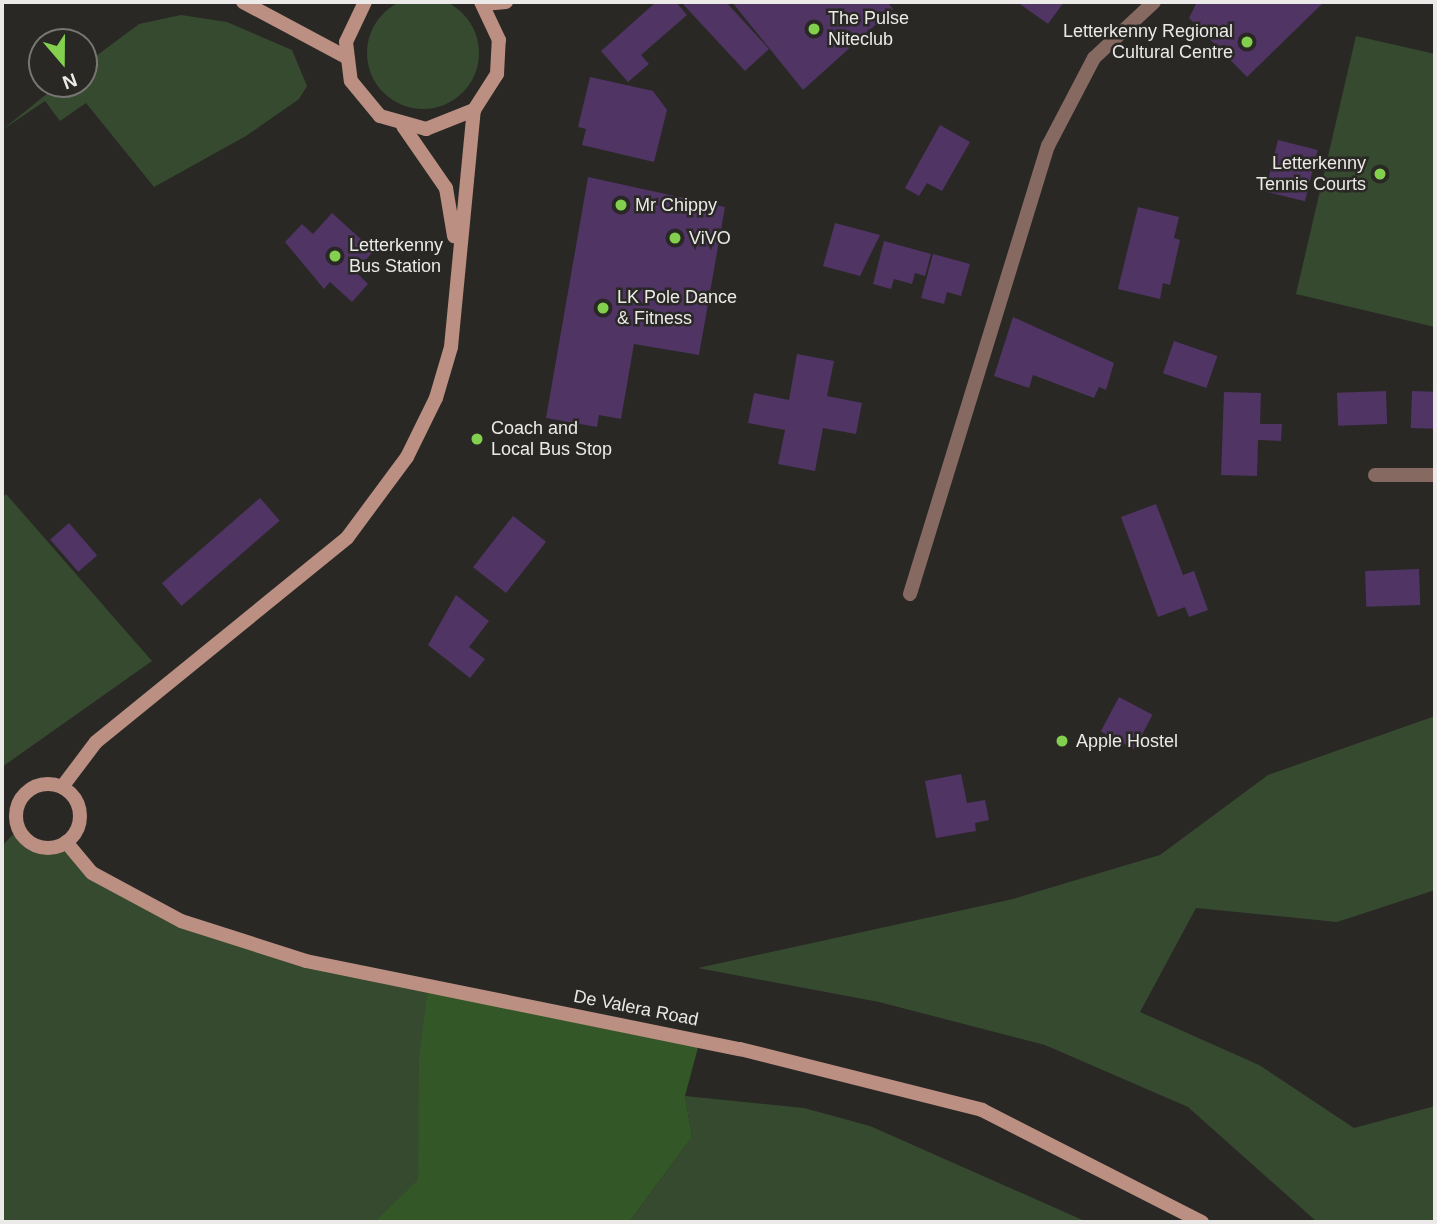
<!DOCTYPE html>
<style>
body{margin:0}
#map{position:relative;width:1437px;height:1224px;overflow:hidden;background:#292825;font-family:Arial,sans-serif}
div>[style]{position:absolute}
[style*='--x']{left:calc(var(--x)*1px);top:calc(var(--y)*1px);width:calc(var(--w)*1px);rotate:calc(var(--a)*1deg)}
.green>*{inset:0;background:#364a2f}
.round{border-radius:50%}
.forest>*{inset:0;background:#345727}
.building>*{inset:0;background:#4f3464;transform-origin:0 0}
.street>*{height:14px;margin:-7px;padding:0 7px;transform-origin:7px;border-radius:7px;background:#866a61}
.secondary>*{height:14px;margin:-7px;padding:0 7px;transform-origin:7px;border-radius:7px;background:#bb8f81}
.secondary>.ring{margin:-7px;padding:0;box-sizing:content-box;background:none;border:14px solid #bb8f81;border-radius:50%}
.dots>*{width:19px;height:19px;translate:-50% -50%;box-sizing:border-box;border:4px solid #292825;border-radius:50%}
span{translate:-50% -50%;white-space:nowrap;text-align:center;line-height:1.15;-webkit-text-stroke:5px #292825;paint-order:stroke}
.poi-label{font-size:18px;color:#ebeae8}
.left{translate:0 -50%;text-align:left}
.right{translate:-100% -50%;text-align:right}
.street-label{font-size:18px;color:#ebeae8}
.frame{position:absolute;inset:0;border:4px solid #ebeae8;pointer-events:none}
.north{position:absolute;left:28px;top:28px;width:70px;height:70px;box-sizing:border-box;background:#292825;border:2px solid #777673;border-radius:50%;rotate:160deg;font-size:19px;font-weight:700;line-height:28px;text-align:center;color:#ebeae8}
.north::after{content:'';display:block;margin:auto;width:24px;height:32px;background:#83d04e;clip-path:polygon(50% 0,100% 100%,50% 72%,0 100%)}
</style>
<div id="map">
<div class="green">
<div class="round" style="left:367px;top:-3px;width:112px;height:112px"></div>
<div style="clip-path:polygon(181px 15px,227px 22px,292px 50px,307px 86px,299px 99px,246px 136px,154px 187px,86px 103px,60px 121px,45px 101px,2px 130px,59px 84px,84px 84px,84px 65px,139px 24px)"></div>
<div style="clip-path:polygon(1356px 36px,1435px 54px,1435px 327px,1296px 294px)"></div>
<div style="clip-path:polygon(6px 494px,152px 661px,2px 767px,2px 498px)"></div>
<div style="clip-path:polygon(1435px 716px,1435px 890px,1337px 922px,1196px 908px,1140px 1012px,1259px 1065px,1354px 1128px,1435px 1106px,1435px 1222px,1317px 1222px,1188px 1107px,1045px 1045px,879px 1002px,698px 968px,1013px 899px,1160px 855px,1268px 775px)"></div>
<div style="clip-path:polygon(19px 828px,42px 847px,66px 842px,76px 860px,181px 921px,428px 989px,418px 1181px,374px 1222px,2px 1222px,2px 846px)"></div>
<div style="clip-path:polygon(685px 1096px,804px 1108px,870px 1126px,1087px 1222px,629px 1222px,692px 1137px)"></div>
</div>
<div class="forest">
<div style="clip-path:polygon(428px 989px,700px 1040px,685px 1096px,692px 1137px,629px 1222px,374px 1222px,418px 1180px,419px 1058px)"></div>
</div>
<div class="building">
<div style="clip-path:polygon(656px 2px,676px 2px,687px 15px,641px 55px,649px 64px,628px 82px,601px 51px)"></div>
<div style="clip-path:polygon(681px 2px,726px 2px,769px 49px,745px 71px)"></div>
<div style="clip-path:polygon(732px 2px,887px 2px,893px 9px,803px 90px)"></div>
<div style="clip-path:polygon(1017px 2px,1064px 2px,1048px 24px)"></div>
<div style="clip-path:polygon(1197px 2px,1324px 2px,1247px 77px,1189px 18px)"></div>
<div style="clip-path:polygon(590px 77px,653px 91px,667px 110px,654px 162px,582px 145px,586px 129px,578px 127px)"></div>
<div style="clip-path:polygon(940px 125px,970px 142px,942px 191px,927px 183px,919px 196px,905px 188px)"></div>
<div style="left:1278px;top:140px;width:41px;height:53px;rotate:14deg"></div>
<div style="clip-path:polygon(588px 177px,725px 207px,699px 355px,634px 344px,621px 419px,599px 415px,597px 427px,546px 418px)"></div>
<div style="clip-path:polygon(1138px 207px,1179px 217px,1174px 238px,1180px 240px,1170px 285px,1163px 283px,1160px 299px,1118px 289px)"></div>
<div style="clip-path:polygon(332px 213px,374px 251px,355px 271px,368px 284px,352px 302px,330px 282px,324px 289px,285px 242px,302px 224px,313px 234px)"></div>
<div style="clip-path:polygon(835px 223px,880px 235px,860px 276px,823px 266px)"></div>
<div style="clip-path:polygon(884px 241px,931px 254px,925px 276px,915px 273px,912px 284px,894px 279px,891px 289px,873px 284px)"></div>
<div style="clip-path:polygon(933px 254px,970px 264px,961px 296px,947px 292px,944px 304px,921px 298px)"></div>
<div style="clip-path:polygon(1013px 317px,1114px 363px,1106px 390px,1099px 387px,1094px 398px,1033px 375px,1029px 388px,994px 376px)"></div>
<div style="left:1174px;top:341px;width:46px;height:34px;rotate:19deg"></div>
<div style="clip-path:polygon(797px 354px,834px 361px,827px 396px,862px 403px,856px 434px,823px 428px,815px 471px,778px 464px,785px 430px,748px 423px,754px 393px,789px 400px)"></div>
<div style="left:1386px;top:391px;width:33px;height:49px;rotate:88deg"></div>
<div style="left:1412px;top:391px;width:23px;height:37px;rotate:2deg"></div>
<div style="clip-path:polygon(1224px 392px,1261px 393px,1260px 424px,1282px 424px,1281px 441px,1258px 440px,1257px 476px,1221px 475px)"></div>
<div style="left:260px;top:498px;width:30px;height:130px;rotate:49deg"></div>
<div style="clip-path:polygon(1156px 504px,1183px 575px,1194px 571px,1208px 610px,1189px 617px,1185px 607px,1158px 617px,1121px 517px)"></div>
<div style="left:513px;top:516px;width:42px;height:65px;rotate:38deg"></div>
<div style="left:69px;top:523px;width:43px;height:25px;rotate:49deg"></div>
<div style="left:1419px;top:569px;width:36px;height:54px;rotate:88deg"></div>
<div style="clip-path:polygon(456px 595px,489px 621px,469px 647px,485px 659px,470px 678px,428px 645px)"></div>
<div style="left:1119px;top:697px;width:38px;height:39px;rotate:28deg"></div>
<div style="clip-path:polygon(961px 774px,967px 803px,985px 800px,989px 820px,975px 823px,976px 831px,936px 838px,925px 781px)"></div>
</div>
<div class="street">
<div style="--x:1375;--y:475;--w:60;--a:0"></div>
<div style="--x:910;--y:594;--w:469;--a:-72.9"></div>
<div style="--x:1048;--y:146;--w:99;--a:-62.4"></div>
<div style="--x:1094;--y:58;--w:82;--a:-43"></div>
</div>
<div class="secondary">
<div style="--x:243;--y:2;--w:117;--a:28.1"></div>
<div style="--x:365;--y:2;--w:44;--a:115.4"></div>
<div style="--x:346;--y:42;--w:39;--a:83"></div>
<div style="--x:351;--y:81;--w:45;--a:50.4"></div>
<div style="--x:380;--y:116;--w:48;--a:15.8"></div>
<div style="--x:426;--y:129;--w:52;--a:-21.6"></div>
<div style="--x:474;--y:110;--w:43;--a:-57.4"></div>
<div style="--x:497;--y:74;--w:34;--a:-87"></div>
<div style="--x:499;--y:40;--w:42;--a:-115.3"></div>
<div style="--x:484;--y:4;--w:22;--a:-5"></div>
<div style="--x:403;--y:126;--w:75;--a:55.3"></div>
<div style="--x:446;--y:188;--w:49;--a:80.5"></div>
<div class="ring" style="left:16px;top:784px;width:50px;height:50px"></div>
<div style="--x:62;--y:787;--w:56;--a:-52.9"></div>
<div style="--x:96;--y:742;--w:323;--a:-39.1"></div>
<div style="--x:347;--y:538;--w:101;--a:-53.5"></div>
<div style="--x:407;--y:457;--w:66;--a:-63.8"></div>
<div style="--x:436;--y:398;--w:53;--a:-73.6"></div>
<div style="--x:451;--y:347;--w:238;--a:-84.5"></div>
<div style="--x:66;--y:842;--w:40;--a:50"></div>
<div style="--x:92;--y:873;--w:101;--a:28.3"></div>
<div style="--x:181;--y:921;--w:131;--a:17.7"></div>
<div style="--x:306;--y:961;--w:443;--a:11.5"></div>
<div style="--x:740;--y:1049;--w:250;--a:14.1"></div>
<div style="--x:982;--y:1110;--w:247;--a:27"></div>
</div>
<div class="dots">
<div style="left:814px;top:29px;background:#83d04e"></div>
<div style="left:1247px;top:42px;background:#83d04e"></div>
<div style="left:1380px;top:174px;background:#83d04e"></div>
<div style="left:621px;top:205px;background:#83d04e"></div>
<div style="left:675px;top:238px;background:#83d04e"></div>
<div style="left:335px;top:256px;background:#83d04e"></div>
<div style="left:603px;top:308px;background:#83d04e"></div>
<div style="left:477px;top:439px;background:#83d04e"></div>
<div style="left:1062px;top:741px;background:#83d04e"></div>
</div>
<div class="poi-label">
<span class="left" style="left:828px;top:29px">The Pulse<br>Niteclub</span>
<span class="right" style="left:1233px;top:42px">Letterkenny Regional<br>Cultural Centre</span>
<span class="right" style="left:1366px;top:174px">Letterkenny<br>Tennis Courts</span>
<span class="left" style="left:635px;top:205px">Mr Chippy</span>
<span class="left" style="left:689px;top:238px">ViVO</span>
<span class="left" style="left:349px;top:256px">Letterkenny<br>Bus Station</span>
<span class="left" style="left:617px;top:308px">LK Pole Dance<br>&amp; Fitness</span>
<span class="left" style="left:491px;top:439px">Coach and<br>Local Bus Stop</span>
<span class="left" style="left:1076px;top:741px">Apple Hostel</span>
</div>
<div class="street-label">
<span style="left:636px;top:1008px;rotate:11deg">De Valera Road</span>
</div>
<div class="frame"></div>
<div class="north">N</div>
</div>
